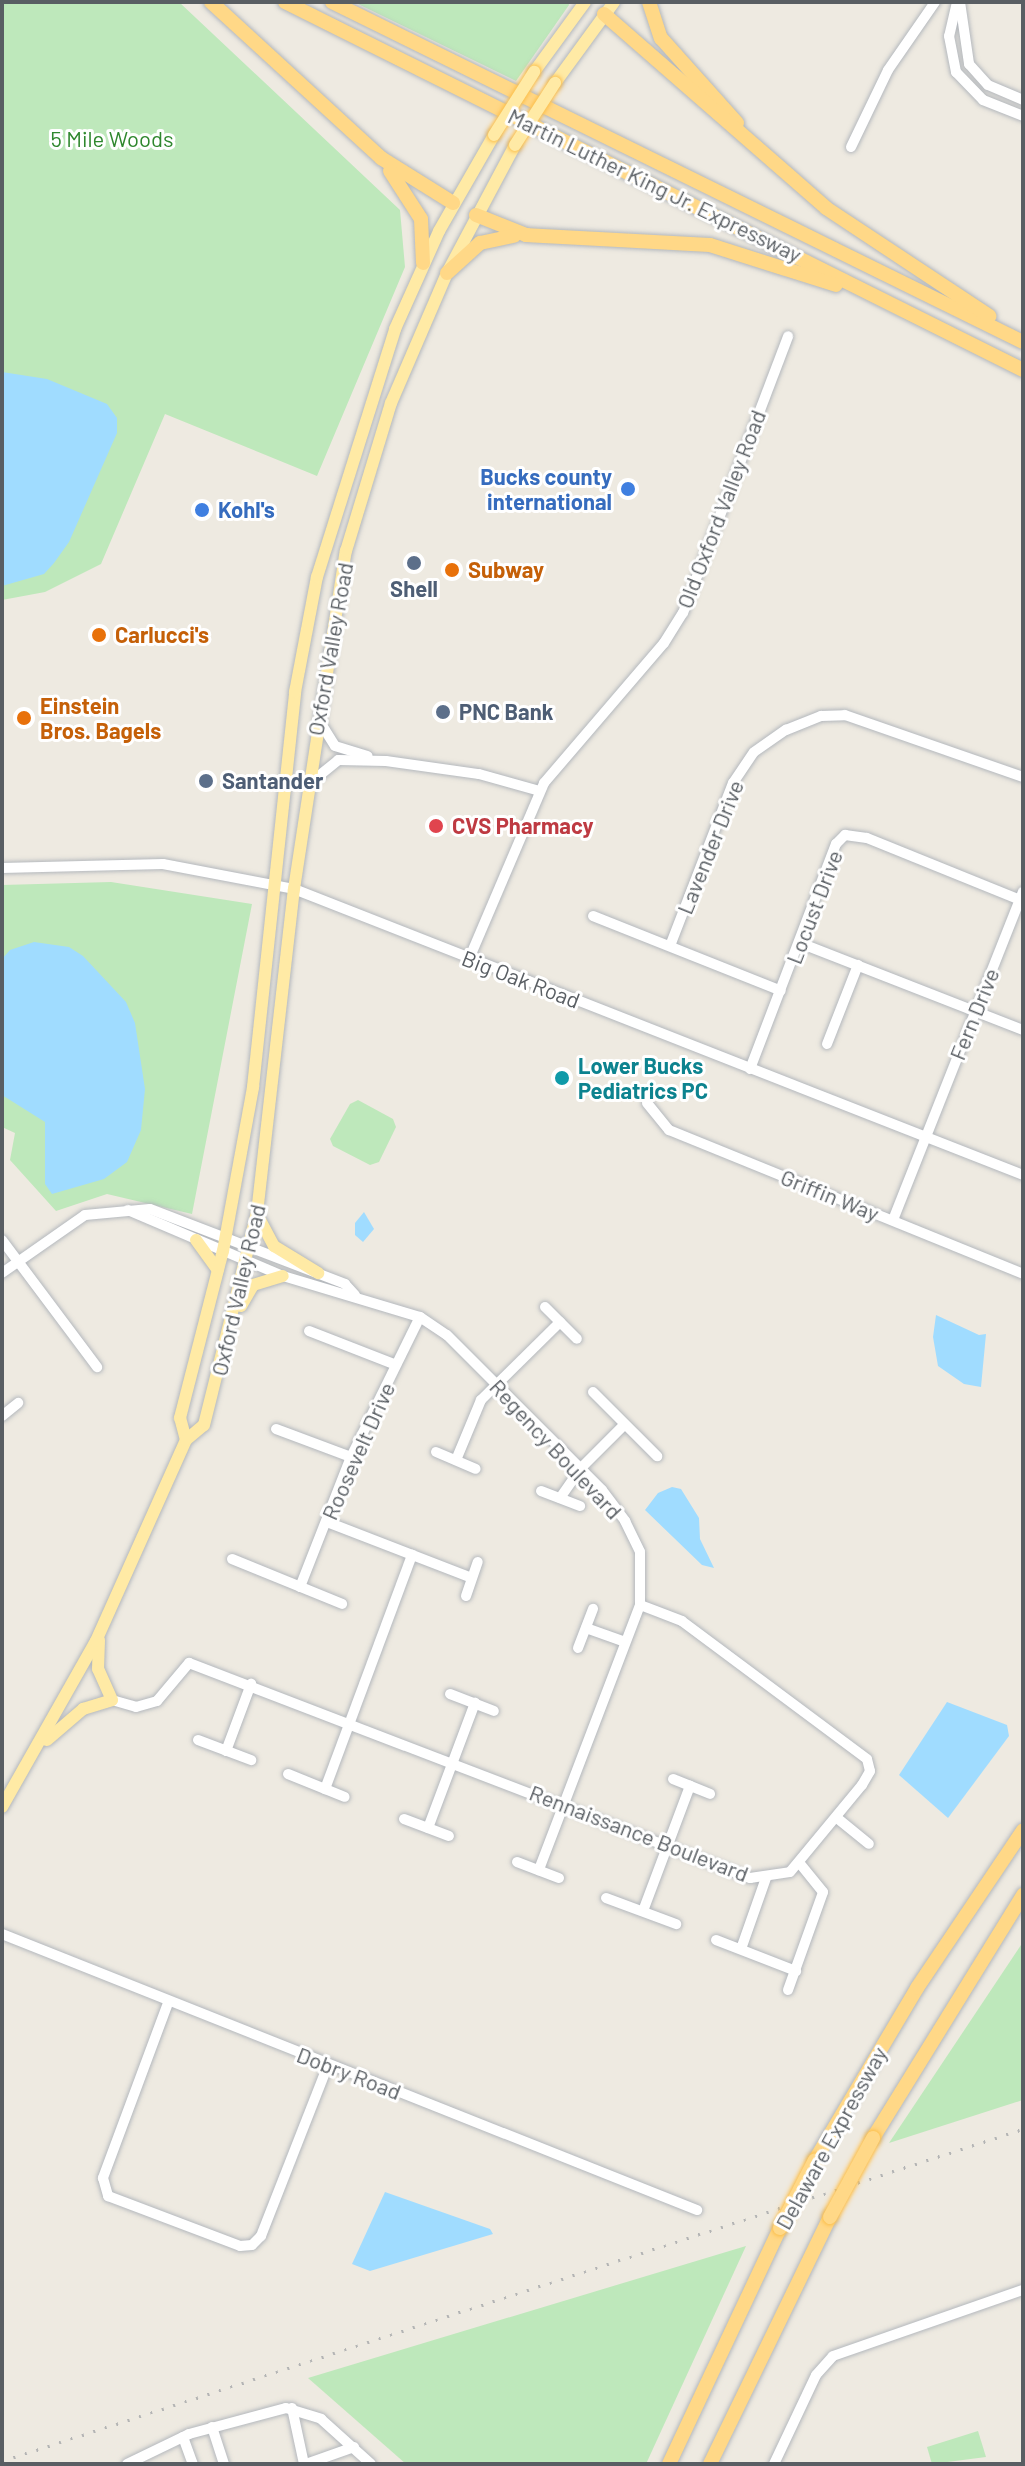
<!DOCTYPE html>
<style>
body{margin:0}
#map{position:relative;width:1025px;height:2466px;overflow:hidden;background:#eeeae1;font-family:Barlow,sans-serif}
div>[style]{position:absolute}
[style*='--x']{left:calc(var(--x)*1px);top:calc(var(--y)*1px);width:calc(var(--w)*1px);rotate:calc(var(--a)*1deg)}
.green>*{inset:0;background:#bee8bb}
.water>*{inset:0;background:#a0dcff}
.roads{filter:drop-shadow(0 0 2px #b4b8bd) drop-shadow(0 0 2px #b4b8bd)}
.minor>*{height:10px;margin:-5px;padding:0 5px;transform-origin:5px;border-radius:5px;background:#fff}
.major>*{height:12px;margin:-6px;padding:0 6px;transform-origin:6px;border-radius:6px;background:#ffeaa5}
.highway>*{height:14px;margin:-7px;padding:0 7px;transform-origin:7px;border-radius:7px;background:#ffd887}
.rail>*{height:3px;margin-top:-1.5px;transform-origin:0;background:repeating-linear-gradient(90deg,#b3b4b4 0 2px,transparent 0 12px)}
.bridges{filter:drop-shadow(0 0 2px #fdbf4b) drop-shadow(0 0 2px #fdbf4b)}
.major-bridge>*{height:12px;margin:-6px;padding:0 6px;transform-origin:6px;border-radius:6px;background:#ffeaa5}
.highway-bridge>*{height:14px;margin:-7px;padding:0 7px;transform-origin:7px;border-radius:7px;background:#ffd887}
.dots>*{width:22px;height:22px;translate:-50% -50%;box-sizing:border-box;border:4px solid #fff;border-radius:50%}
span{translate:-50% -50%;white-space:nowrap;text-align:center;line-height:1.15;-webkit-text-stroke:6px #fff;paint-order:stroke}
.park-label{font-size:22px;color:#2f872e}
.street-label{font-size:22px;color:#595e63}
.shop-label{font-size:22px;color:#366cbe;font-weight:700}
.right{translate:-100% -50%;text-align:right}
.left{translate:0 -50%;text-align:left}
.food-label{font-size:22px;color:#c56008;font-weight:700}
.service-label{font-size:22px;color:#4e5e75;font-weight:700}
.health-label{font-size:22px;color:#be3a42;font-weight:700}
.culture-label{font-size:22px;color:#0d838f;font-weight:700}
.frame{position:absolute;inset:0;border:4px solid #595e63;pointer-events:none}
</style>
<div id="map">
<div class="green">
<div style="clip-path:polygon(2px 2px,179px 2px,400px 210px,405px 267px,317px 476px,165px 414px,101px 564px,45px 592px,2px 600px)"></div>
<div style="clip-path:polygon(354px 2px,568px 2px,569px 5px,516px 81px)"></div>
<div style="clip-path:polygon(111px 882px,252px 904px,192px 1214px,107px 1194px,56px 1211px,10px 1160px,15px 1133px,2px 1127px,2px 885px)"></div>
<div style="clip-path:polygon(358px 1100px,393px 1119px,396px 1127px,379px 1162px,370px 1165px,333px 1146px,330px 1139px,350px 1104px)"></div>
<div style="clip-path:polygon(1023px 1942px,1023px 2100px,889px 2143px)"></div>
<div style="clip-path:polygon(746px 2246px,646px 2464px,406px 2464px,308px 2378px)"></div>
<div style="clip-path:polygon(978px 2431px,986px 2457px,932px 2464px,927px 2447px)"></div>
</div>
<div class="water">
<div style="clip-path:polygon(2px 372px,47px 379px,107px 404px,117px 418px,117px 433px,69px 542px,54px 563px,44px 574px,2px 586px)"></div>
<div style="clip-path:polygon(34px 942px,69px 947px,83px 956px,126px 1002px,135px 1023px,145px 1089px,141px 1130px,127px 1162px,104px 1179px,52px 1194px,45px 1184px,45px 1122px,2px 1095px,2px 959px,10px 950px)"></div>
<div style="clip-path:polygon(364px 1212px,374px 1229px,363px 1242px,355px 1235px,355px 1223px)"></div>
<div style="clip-path:polygon(936px 1315px,979px 1335px,986px 1334px,981px 1387px,964px 1384px,938px 1366px,933px 1337px)"></div>
<div style="clip-path:polygon(672px 1487px,681px 1489px,699px 1518px,700px 1539px,714px 1568px,702px 1565px,645px 1510px,658px 1493px)"></div>
<div style="clip-path:polygon(947px 1702px,1007px 1725px,1009px 1736px,948px 1818px,899px 1775px)"></div>
<div style="clip-path:polygon(385px 2192px,490px 2229px,493px 2234px,370px 2271px,352px 2264px)"></div>
</div>
<div class="roads">
<div class="minor">
<div style="--x:957;--y:2;--w:35;--a:103"></div>
<div style="--x:949;--y:36;--w:37;--a:79"></div>
<div style="--x:956;--y:72;--w:39;--a:46"></div>
<div style="--x:983;--y:100;--w:43;--a:21.8"></div>
<div style="--x:960;--y:2;--w:63;--a:81.7"></div>
<div style="--x:969;--y:64;--w:28;--a:48"></div>
<div style="--x:988;--y:85;--w:38;--a:23"></div>
<div style="--x:851;--y:147;--w:85;--a:-64.3"></div>
<div style="--x:888;--y:70;--w:83;--a:-55.3"></div>
<div style="--x:320;--y:722;--w:28;--a:58"></div>
<div style="--x:335;--y:746;--w:34;--a:17"></div>
<div style="--x:310;--y:783;--w:36;--a:-39"></div>
<div style="--x:338;--y:760;--w:48;--a:1.2"></div>
<div style="--x:386;--y:761;--w:94;--a:8"></div>
<div style="--x:479;--y:774;--w:63;--a:15.6"></div>
<div style="--x:2;--y:868;--w:161;--a:-1.4"></div>
<div style="--x:163;--y:864;--w:133;--a:10.8"></div>
<div style="--x:294;--y:889;--w:783;--a:21.42"></div>
<div style="--x:593;--y:916;--w:202;--a:21.7"></div>
<div style="--x:800;--y:943;--w:239;--a:21.3"></div>
<div style="--x:670;--y:946;--w:175;--a:-68.9"></div>
<div style="--x:733;--y:783;--w:37;--a:-56"></div>
<div style="--x:754;--y:752;--w:39;--a:-35"></div>
<div style="--x:786;--y:730;--w:38;--a:-22"></div>
<div style="--x:821;--y:716;--w:24;--a:-2"></div>
<div style="--x:845;--y:715;--w:188;--a:19.2"></div>
<div style="--x:469;--y:959;--w:191;--a:-66.9"></div>
<div style="--x:544;--y:783;--w:184;--a:-49.4"></div>
<div style="--x:664;--y:643;--w:36;--a:-58"></div>
<div style="--x:683;--y:613;--w:296;--a:-69.2"></div>
<div style="--x:827;--y:1044;--w:85;--a:-68.6"></div>
<div style="--x:750;--y:1069;--w:241;--a:-69.1"></div>
<div style="--x:836;--y:844;--w:13;--a:-45"></div>
<div style="--x:845;--y:835;--w:22;--a:8"></div>
<div style="--x:867;--y:838;--w:168;--a:22"></div>
<div style="--x:647;--y:1103;--w:35;--a:51"></div>
<div style="--x:669;--y:1130;--w:382;--a:22.1"></div>
<div style="--x:128;--y:1210;--w:168;--a:23.1"></div>
<div style="--x:283;--y:1276;--w:143;--a:16.7"></div>
<div style="--x:420;--y:1317;--w:32;--a:34"></div>
<div style="--x:447;--y:1335;--w:219;--a:45"></div>
<div style="--x:602;--y:1490;--w:39;--a:53"></div>
<div style="--x:625;--y:1521;--w:34;--a:64"></div>
<div style="--x:640;--y:1552;--w:53;--a:90"></div>
<div style="--x:640;--y:1605;--w:284;--a:110.9"></div>
<div style="--x:893;--y:1220;--w:353;--a:-68.4"></div>
<div style="--x:2;--y:1240;--w:159;--a:53.2"></div>
<div style="--x:2;--y:1273;--w:101;--a:-34.9"></div>
<div style="--x:85;--y:1215;--w:65;--a:-5.3"></div>
<div style="--x:150;--y:1209;--w:209;--a:21"></div>
<div style="--x:345;--y:1284;--w:15;--a:48"></div>
<div style="--x:545;--y:1307;--w:45;--a:45"></div>
<div style="--x:309;--y:1331;--w:93;--a:21.3"></div>
<div style="--x:593;--y:1392;--w:91;--a:45"></div>
<div style="--x:2;--y:1416;--w:21;--a:-39"></div>
<div style="--x:276;--y:1429;--w:80;--a:20.5"></div>
<div style="--x:436;--y:1452;--w:43;--a:23"></div>
<div style="--x:456;--y:1460;--w:65;--a:-67.4"></div>
<div style="--x:481;--y:1400;--w:111;--a:-44.6"></div>
<div style="--x:541;--y:1491;--w:42;--a:21"></div>
<div style="--x:560;--y:1498;--w:35;--a:-55"></div>
<div style="--x:580;--y:1469;--w:62;--a:-45"></div>
<div style="--x:327;--y:1522;--w:155;--a:21.1"></div>
<div style="--x:232;--y:1559;--w:119;--a:22.2"></div>
<div style="--x:300;--y:1587;--w:140;--a:-68.6"></div>
<div style="--x:351;--y:1457;--w:156;--a:-63.8"></div>
<div style="--x:466;--y:1596;--w:36;--a:-71"></div>
<div style="--x:586;--y:1628;--w:41;--a:19.7"></div>
<div style="--x:578;--y:1648;--w:42;--a:-69"></div>
<div style="--x:450;--y:1694;--w:47;--a:21.1"></div>
<div style="--x:112;--y:1700;--w:25;--a:16"></div>
<div style="--x:136;--y:1707;--w:22;--a:-16"></div>
<div style="--x:157;--y:1701;--w:50;--a:-49.9"></div>
<div style="--x:189;--y:1663;--w:601;--a:20.97"></div>
<div style="--x:750;--y:1878;--w:40;--a:-8.5"></div>
<div style="--x:790;--y:1872;--w:113;--a:-50.4"></div>
<div style="--x:862;--y:1785;--w:16;--a:-60"></div>
<div style="--x:870;--y:1771;--w:12;--a:-104"></div>
<div style="--x:867;--y:1759;--w:231;--a:-143.3"></div>
<div style="--x:682;--y:1621;--w:45;--a:-159.1"></div>
<div style="--x:198;--y:1740;--w:57;--a:20.7"></div>
<div style="--x:226;--y:1751;--w:72;--a:-69.5"></div>
<div style="--x:288;--y:1774;--w:61;--a:22"></div>
<div style="--x:673;--y:1779;--w:40;--a:22"></div>
<div style="--x:325;--y:1789;--w:250;--a:-69.6"></div>
<div style="--x:837;--y:1818;--w:41;--a:39.1"></div>
<div style="--x:404;--y:1819;--w:48;--a:20.7"></div>
<div style="--x:428;--y:1828;--w:134;--a:-69.4"></div>
<div style="--x:517;--y:1862;--w:45;--a:20.9"></div>
<div style="--x:606;--y:1898;--w:75;--a:20.4"></div>
<div style="--x:643;--y:1911;--w:134;--a:-69.4"></div>
<div style="--x:2;--y:1934;--w:748;--a:21.66"></div>
<div style="--x:716;--y:1940;--w:86;--a:21.2"></div>
<div style="--x:741;--y:1949;--w:75;--a:-70.6"></div>
<div style="--x:788;--y:1990;--w:104;--a:-70.3"></div>
<div style="--x:823;--y:1892;--w:35;--a:-129"></div>
<div style="--x:168;--y:2003;--w:187;--a:110.4"></div>
<div style="--x:103;--y:2178;--w:19;--a:74"></div>
<div style="--x:108;--y:2196;--w:141;--a:20.7"></div>
<div style="--x:240;--y:2246;--w:12;--a:-5"></div>
<div style="--x:252;--y:2245;--w:13;--a:-45"></div>
<div style="--x:261;--y:2236;--w:184;--a:-68.6"></div>
<div style="--x:292;--y:2408;--w:57;--a:77.9"></div>
<div style="--x:212;--y:2427;--w:39;--a:72"></div>
<div style="--x:183;--y:2437;--w:29;--a:70"></div>
<div style="--x:127;--y:2464;--w:69;--a:-25.8"></div>
<div style="--x:189;--y:2434;--w:100;--a:-15"></div>
<div style="--x:286;--y:2408;--w:37;--a:17"></div>
<div style="--x:321;--y:2419;--w:67;--a:42"></div>
<div style="--x:306;--y:2464;--w:51;--a:-19.5"></div>
<div style="--x:774;--y:2464;--w:98;--a:-64.7"></div>
<div style="--x:816;--y:2375;--w:25;--a:-48"></div>
<div style="--x:833;--y:2356;--w:201;--a:-19.2"></div>
</div>
<div class="major">
<div style="--x:534;--y:72;--w:87;--a:-53.9"></div>
<div style="--x:555;--y:83;--w:100;--a:-53.9"></div>
<div style="--x:259;--y:1218;--w:32;--a:62"></div>
<div style="--x:274;--y:1246;--w:52;--a:31.5"></div>
<div style="--x:196;--y:1240;--w:37;--a:54"></div>
<div style="--x:241;--y:1306;--w:24;--a:-60"></div>
<div style="--x:253;--y:1285;--w:31;--a:-17"></div>
<div style="--x:186;--y:1440;--w:23;--a:-105"></div>
<div style="--x:180;--y:1418;--w:172;--a:-75.6"></div>
<div style="--x:223;--y:1251;--w:167;--a:-79.6"></div>
<div style="--x:253;--y:1087;--w:397;--a:-83.9"></div>
<div style="--x:295;--y:692;--w:117;--a:-79.2"></div>
<div style="--x:317;--y:577;--w:260;--a:-72.5"></div>
<div style="--x:395;--y:329;--w:107;--a:-65.8"></div>
<div style="--x:439;--y:231;--w:111;--a:-60.2"></div>
<div style="--x:47;--y:1740;--w:48;--a:-40.7"></div>
<div style="--x:83;--y:1709;--w:30;--a:-17"></div>
<div style="--x:112;--y:1700;--w:34;--a:-114"></div>
<div style="--x:98;--y:1669;--w:29;--a:-88"></div>
<div style="--x:2;--y:1807;--w:191;--a:-60.5"></div>
<div style="--x:96;--y:1641;--w:220;--a:-65.9"></div>
<div style="--x:186;--y:1440;--w:23;--a:-40"></div>
<div style="--x:204;--y:1425;--w:219;--a:-76"></div>
<div style="--x:257;--y:1213;--w:326;--a:-83.5"></div>
<div style="--x:294;--y:889;--w:342;--a:-81.3"></div>
<div style="--x:346;--y:551;--w:155;--a:-73.1"></div>
<div style="--x:391;--y:403;--w:142;--a:-66.7"></div>
<div style="--x:447;--y:273;--w:145;--a:-62"></div>
</div>
<div class="highway">
<div style="--x:211;--y:2;--w:231;--a:42.5"></div>
<div style="--x:381;--y:158;--w:85;--a:32"></div>
<div style="--x:285;--y:2;--w:825;--a:26.5"></div>
<div style="--x:332;--y:2;--w:770;--a:26.2"></div>
<div style="--x:649;--y:2;--w:38;--a:72"></div>
<div style="--x:661;--y:38;--w:114;--a:48.2"></div>
<div style="--x:604;--y:14;--w:295;--a:41.1"></div>
<div style="--x:826;--y:208;--w:196;--a:33.5"></div>
<div style="--x:390;--y:171;--w:57;--a:57.1"></div>
<div style="--x:421;--y:219;--w:44;--a:87.4"></div>
<div style="--x:476;--y:215;--w:54;--a:21.8"></div>
<div style="--x:526;--y:235;--w:184;--a:3.1"></div>
<div style="--x:710;--y:245;--w:132;--a:17.6"></div>
<div style="--x:447;--y:273;--w:45;--a:-42.3"></div>
<div style="--x:480;--y:243;--w:35;--a:-12"></div>
<div style="--x:873;--y:2138;--w:286;--a:-58.3"></div>
<div style="--x:815;--y:2160;--w:200;--a:-59.3"></div>
<div style="--x:917;--y:1988;--w:190;--a:-56.1"></div>
<div style="--x:669;--y:2464;--w:261;--a:-64.8"></div>
<div style="--x:710;--y:2464;--w:275;--a:-64.1"></div>
</div>
</div>
<div class="rail">
<div style="--x:2;--y:2461;--w:1074;--a:-18.01"></div>
</div>
<div class="bridges">
<div class="major-bridge">
<div style="--x:494;--y:135;--w:75;--a:-57.6"></div>
<div style="--x:515;--y:145;--w:74;--a:-57.2"></div>
</div>
<div class="highway-bridge">
<div style="--x:830;--y:2217;--w:90;--a:-61.4"></div>
<div style="--x:780;--y:2228;--w:76;--a:-62.8"></div>
</div>
</div>
<div class="dots">
<div style="left:628px;top:489px;background:#3f7fe0"></div>
<div style="left:202px;top:510px;background:#3f7fe0"></div>
<div style="left:414px;top:563px;background:#5c6f8a"></div>
<div style="left:452px;top:570px;background:#e8710a"></div>
<div style="left:99px;top:635px;background:#e8710a"></div>
<div style="left:443px;top:712px;background:#5c6f8a"></div>
<div style="left:24px;top:718px;background:#e8710a"></div>
<div style="left:206px;top:781px;background:#5c6f8a"></div>
<div style="left:436px;top:826px;background:#e0444e"></div>
<div style="left:562px;top:1078px;background:#0f9aa8"></div>
</div>
<div class="park-label">
<span style="left:112px;top:139px">5 Mile Woods</span>
</div>
<div class="street-label">
<span style="left:655px;top:185px;rotate:26deg">Martin Luther King Jr. Expressway</span>
<span style="left:721px;top:509px;rotate:-69deg">Old Oxford Valley Road</span>
<span style="left:330px;top:649px;rotate:-80deg">Oxford Valley Road</span>
<span style="left:710px;top:847px;rotate:-68deg">Lavender Drive</span>
<span style="left:814px;top:907px;rotate:-69deg">Locust Drive</span>
<span style="left:521px;top:979px;rotate:21deg">Big Oak Road</span>
<span style="left:974px;top:1014px;rotate:-68deg">Fern Drive</span>
<span style="left:830px;top:1195px;rotate:22deg">Griffin Way</span>
<span style="left:238px;top:1290px;rotate:-77deg">Oxford Valley Road</span>
<span style="left:556px;top:1449px;rotate:47deg">Regency Boulevard</span>
<span style="left:358px;top:1451px;rotate:-66deg">Roosevelt Drive</span>
<span style="left:639px;top:1833px;rotate:21deg">Rennaissance Boulevard</span>
<span style="left:349px;top:2073px;rotate:21deg">Dobry Road</span>
<span style="left:831px;top:2138px;rotate:-61deg">Delaware Expressway</span>
</div>
<div class="shop-label">
<span class="right" style="left:612px;top:489px">Bucks county<br>international</span>
<span class="left" style="left:218px;top:510px">Kohl's</span>
</div>
<div class="food-label">
<span class="left" style="left:468px;top:570px">Subway</span>
<span class="left" style="left:115px;top:635px">Carlucci's</span>
<span class="left" style="left:40px;top:718px">Einstein<br>Bros. Bagels</span>
</div>
<div class="service-label">
<span style="left:414px;top:589px">Shell</span>
<span class="left" style="left:459px;top:712px">PNC Bank</span>
<span class="left" style="left:222px;top:781px">Santander</span>
</div>
<div class="health-label">
<span class="left" style="left:452px;top:826px">CVS Pharmacy</span>
</div>
<div class="culture-label">
<span class="left" style="left:578px;top:1078px">Lower Bucks<br>Pediatrics PC</span>
</div>
<div class="frame"></div>
</div>
